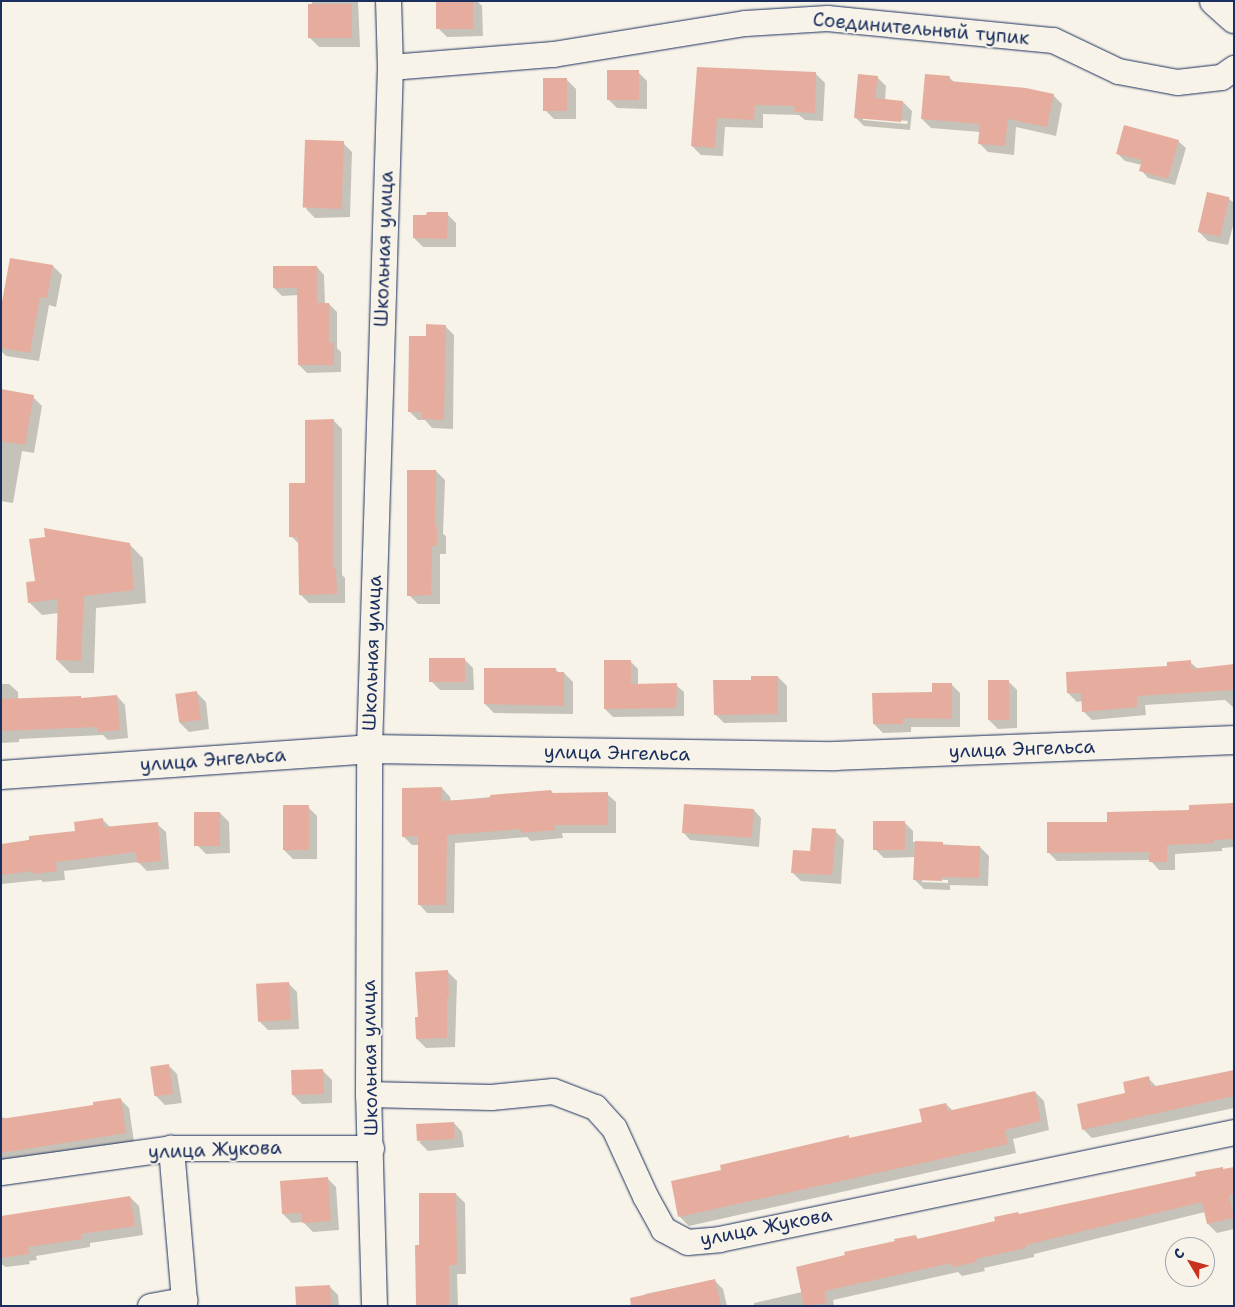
<!DOCTYPE html>
<meta charset="utf-8">
<style>
body{margin:0}
#map{position:relative;width:1235px;height:1307px;overflow:hidden;background:#f7f3e8;font-family:"Shantell Sans",sans-serif}
div>[style]{position:absolute}
[style*='--x']{left:calc(var(--x)*1px);top:calc(var(--y)*1px);width:calc(var(--w)*1px);rotate:calc(var(--a)*1deg)}
.shadow>*{inset:0;background:#0003}
.building>*{inset:0;background:#e6ad9f;transform-origin:0 0}
.roads{filter:drop-shadow(0 0 1px #1b2f5e) drop-shadow(0 0 1px #1b2f5e)}
.minor>*{height:25px;margin:-12.5px;padding:0 12.5px;transform-origin:12.5px;border-radius:12.5px;background:#f7f3e8}
.tertiary>*{height:28px;margin:-14px;padding:0 14px;transform-origin:14px;border-radius:14px;background:#f7f3e8}
span{translate:-50% -50%;white-space:nowrap;text-align:center;line-height:1.15;-webkit-text-stroke:4px #f7f3e8;paint-order:stroke}
.street-label{font-size:19px;color:#1b2f5e}
.frame{position:absolute;inset:0;border:2px solid #1b2f5e;pointer-events:none}
.north{position:absolute;left:1165px;top:1237px;width:50px;height:50px;box-sizing:border-box;background:#f7f3e8;border:1px solid #9fa5b1;border-radius:50%;rotate:307deg;font-size:14px;font-weight:700;line-height:20px;text-align:center;color:#1b2f5e}
.north::after{content:'';display:block;margin:auto;width:18px;height:22px;background:#c8321e;clip-path:polygon(50% 0,100% 100%,50% 72%,0 100%)}
</style>
<div id="map">
<div class="shadow">
<div style="clip-path:polygon(312px 1px,358px 1px,360px 47px,319px 47px,310px 38px)"></div>
<div style="clip-path:polygon(437px 1px,477px 1px,482px 6px,483px 36px,447px 37px,438px 28px)"></div>
<div style="clip-path:polygon(698px 68px,816px 74px,825px 83px,823px 121px,805px 120px,799px 115px,763px 114px,763px 128px,725px 127px,723px 156px,701px 155px,692px 146px)"></div>
<div style="clip-path:polygon(638px 72px,647px 81px,647px 109px,617px 108px,608px 99px)"></div>
<div style="clip-path:polygon(evenodd,877px 77px,886px 86px,885px 100px,903px 102px,912px 111px,910px 130px,864px 126px,855px 117px,877px 77px,863px 117px,908px 121px,907px 124px,863px 120px,863px 117px)"></div>
<div style="clip-path:polygon(949px 77px,955px 83px,1053px 95px,1062px 104px,1056px 136px,1016px 127px,1014px 155px,988px 152px,979px 143px,980px 132px,931px 128px,922px 119px)"></div>
<div style="clip-path:polygon(567px 80px,576px 89px,576px 119px,554px 119px,545px 110px)"></div>
<div style="clip-path:polygon(1178px 141px,1186px 148px,1175px 185px,1148px 178px,1141px 170px,1142px 165px,1125px 161px,1118px 154px)"></div>
<div style="clip-path:polygon(343px 143px,352px 152px,350px 217px,315px 218px,306px 209px)"></div>
<div style="clip-path:polygon(1228px 198px,1234px 203px,1234px 222px,1228px 245px,1208px 241px,1199px 232px)"></div>
<div style="clip-path:polygon(447px 214px,456px 223px,456px 247px,423px 247px,414px 238px)"></div>
<div style="clip-path:polygon(11px 259px,53px 266px,62px 275px,56px 307px,49px 305px,39px 361px,6px 356px,1px 351px,1px 321px)"></div>
<div style="clip-path:polygon(317px 267px,324px 275px,325px 304px,329px 304px,337px 312px,337px 348px,341px 352px,341px 372px,307px 373px,299px 365px,298px 295px,282px 296px,274px 288px)"></div>
<div style="clip-path:polygon(445px 326px,454px 335px,453px 429px,432px 428px,425px 420px,418px 420px,409px 411px,427px 337px)"></div>
<div style="clip-path:polygon(1px 391px,33px 397px,42px 406px,34px 453px,22px 451px,13px 503px,1px 501px)"></div>
<div style="clip-path:polygon(333px 420px,342px 429px,342px 575px,345px 578px,345px 603px,309px 603px,300px 594px,300px 545px,291px 536px,306px 484px)"></div>
<div style="clip-path:polygon(436px 471px,445px 480px,443px 534px,446px 536px,446px 554px,440px 554px,440px 604px,418px 604px,409px 595px)"></div>
<div style="clip-path:polygon(130px 545px,143px 558px,146px 603px,96px 608px,94px 673px,70px 673px,57px 660px,59px 613px,42px 615px,29px 602px,36px 582px)"></div>
<div style="clip-path:polygon(464px 659px,473px 668px,474px 690px,440px 690px,431px 681px)"></div>
<div style="clip-path:polygon(630px 661px,638px 669px,638px 685px,676px 685px,684px 692px,684px 716px,613px 717px,605px 709px)"></div>
<div style="clip-path:polygon(1190px 662px,1198px 669px,1234px 665px,1234px 708px,1225px 700px,1145px 705px,1146px 715px,1092px 720px,1083px 711px,1082px 701px,1077px 702px,1068px 693px)"></div>
<div style="clip-path:polygon(555px 669px,559px 673px,564px 673px,573px 682px,573px 714px,494px 713px,485px 704px)"></div>
<div style="clip-path:polygon(778px 677px,787px 686px,787px 722px,724px 723px,715px 714px,752px 681px)"></div>
<div style="clip-path:polygon(1008px 681px,1017px 690px,1017px 728px,998px 729px,989px 720px)"></div>
<div style="clip-path:polygon(1px 684px,9px 684px,18px 692px,18px 699px,80px 697px,83px 700px,117px 696px,125px 705px,128px 738px,108px 740px,103px 735px,19px 739px,19px 742px,1px 743px)"></div>
<div style="clip-path:polygon(951px 684px,960px 693px,960px 727px,911px 727px,911px 732px,883px 733px,874px 724px)"></div>
<div style="clip-path:polygon(197px 693px,206px 702px,209px 729px,189px 732px,180px 723px)"></div>
<div style="clip-path:polygon(442px 788px,450px 797px,451px 801px,551px 791px,554px 794px,607px 794px,616px 802px,616px 833px,562px 833px,563px 838px,531px 841px,527px 837px,455px 843px,454px 913px,427px 913px,419px 904px,419px 845px,412px 845px,403px 836px)"></div>
<div style="clip-path:polygon(1234px 803px,1234px 847px,1222px 848px,1222px 851px,1175px 854px,1175px 870px,1159px 870px,1150px 860px,1057px 861px,1048px 852px,1108px 824px)"></div>
<div style="clip-path:polygon(308px 807px,317px 816px,317px 859px,293px 859px,284px 850px)"></div>
<div style="clip-path:polygon(754px 810px,761px 818px,759px 847px,690px 840px,683px 832px)"></div>
<div style="clip-path:polygon(220px 813px,229px 822px,230px 853px,206px 854px,197px 845px)"></div>
<div style="clip-path:polygon(102px 819px,110px 827px,157px 824px,166px 832px,169px 869px,147px 871px,138px 862px,64px 871px,65px 880px,43px 882px,41px 880px,1px 884px,1px 845px,77px 832px)"></div>
<div style="clip-path:polygon(evenodd,904px 822px,913px 831px,913px 842px,980px 847px,989px 856px,988px 886px,950px 885px,950px 890px,924px 889px,915px 880px,915px 857px,884px 858px,875px 849px,904px 822px,922px 879px,948px 880px,948px 883px,922px 882px,922px 879px)"></div>
<div style="clip-path:polygon(835px 831px,844px 840px,841px 884px,801px 881px,792px 872px)"></div>
<div style="clip-path:polygon(448px 972px,457px 981px,455px 1047px,426px 1048px,417px 1039px,419px 1018px)"></div>
<div style="clip-path:polygon(288px 983px,297px 992px,299px 1029px,268px 1030px,259px 1021px)"></div>
<div style="clip-path:polygon(168px 1065px,177px 1074px,182px 1103px,165px 1105px,156px 1096px)"></div>
<div style="clip-path:polygon(323px 1071px,332px 1080px,332px 1103px,302px 1104px,293px 1095px)"></div>
<div style="clip-path:polygon(1234px 1071px,1234px 1108px,1092px 1138px,1083px 1129px,1148px 1078px,1157px 1087px)"></div>
<div style="clip-path:polygon(1035px 1092px,1044px 1101px,1049px 1130px,1013px 1139px,1016px 1153px,689px 1226px,680px 1217px,672px 1182px,723px 1171px,848px 1137px,851px 1139px,923px 1123px,946px 1104px,953px 1111px)"></div>
<div style="clip-path:polygon(120px 1099px,129px 1108px,134px 1142px,1px 1165px,1px 1117px,8px 1119px,94px 1106px)"></div>
<div style="clip-path:polygon(454px 1123px,462px 1132px,464px 1147px,428px 1151px,419px 1142px)"></div>
<div style="clip-path:polygon(1234px 1168px,1234px 1229px,1217px 1233px,1208px 1224px,1205px 1212px,1034px 1254px,1034px 1257px,984px 1268px,985px 1271px,962px 1276px,958px 1272px,833px 1300px,834px 1306px,754px 1306px,754px 1303px,802px 1292px,896px 1242px,915px 1236px,919px 1240px)"></div>
<div style="clip-path:polygon(327px 1178px,336px 1187px,339px 1230px,313px 1232px,303px 1222px,292px 1223px,283px 1214px,281px 1182px)"></div>
<div style="clip-path:polygon(456px 1194px,465px 1203px,466px 1274px,457px 1274px,458px 1306px,417px 1306px,420px 1246px)"></div>
<div style="clip-path:polygon(130px 1197px,139px 1206px,143px 1235px,90px 1243px,90px 1247px,36px 1256px,37px 1260px,29px 1261px,30px 1264px,6px 1267px,1px 1264px,1px 1217px)"></div>
<div style="clip-path:polygon(714px 1280px,723px 1289px,727px 1306px,647px 1306px,645px 1294px)"></div>
<div style="clip-path:polygon(329px 1286px,338px 1295px,339px 1306px,297px 1306px)"></div>
</div>
<div class="building">
<div style="left:436px;top:1px;width:37px;height:28px"></div>
<div style="left:352px;top:4px;width:34px;height:44px;rotate:90deg"></div>
<div style="clip-path:polygon(697px 67px,816px 72px,815px 113px,794px 112px,795px 106px,755px 105px,754px 120px,717px 118px,715px 148px,691px 146px)"></div>
<div style="left:607px;top:70px;width:32px;height:30px"></div>
<div style="clip-path:polygon(858px 74px,878px 76px,875px 98px,903px 101px,901px 122px,854px 118px)"></div>
<div style="clip-path:polygon(925px 74px,950px 76px,949px 81px,1026px 88px,1054px 94px,1047px 127px,1008px 119px,1005px 146px,978px 144px,980px 124px,921px 119px)"></div>
<div style="left:543px;top:78px;width:24px;height:33px"></div>
<div style="clip-path:polygon(1124px 125px,1179px 140px,1168px 179px,1139px 171px,1142px 160px,1116px 154px)"></div>
<div style="left:344px;top:141px;width:68px;height:39px;rotate:92deg"></div>
<div style="left:1207px;top:192px;width:23px;height:41px;rotate:13deg"></div>
<div style="clip-path:polygon(427px 212px,448px 212px,447px 239px,413px 238px,413px 215px,426px 215px)"></div>
<div style="clip-path:polygon(10px 258px,53px 265px,47px 298px,40px 297px,30px 353px,1px 348px,1px 307px)"></div>
<div style="clip-path:polygon(273px 266px,317px 266px,317px 303px,329px 303px,329px 343px,334px 343px,334px 365px,298px 365px,297px 288px,273px 288px)"></div>
<div style="clip-path:polygon(426px 324px,446px 325px,444px 420px,422px 419px,422px 412px,408px 412px,409px 336px,426px 336px)"></div>
<div style="clip-path:polygon(1px 389px,34px 395px,25px 445px,1px 441px)"></div>
<div style="clip-path:polygon(334px 419px,333px 568px,336px 568px,337px 594px,299px 595px,298px 537px,289px 537px,289px 483px,305px 483px,305px 420px)"></div>
<div style="clip-path:polygon(407px 470px,436px 470px,435px 526px,437px 526px,437px 546px,432px 546px,431px 595px,407px 596px)"></div>
<div style="clip-path:polygon(44px 528px,130px 543px,134px 590px,84px 596px,81px 661px,56px 660px,58px 599px,28px 603px,26px 582px,35px 581px,29px 539px,45px 537px)"></div>
<div style="left:465px;top:658px;width:24px;height:36px;rotate:90deg"></div>
<div style="clip-path:polygon(604px 660px,631px 660px,631px 684px,677px 683px,676px 708px,604px 709px)"></div>
<div style="clip-path:polygon(1191px 660px,1191px 669px,1234px 664px,1234px 690px,1137px 696px,1137px 707px,1082px 712px,1081px 693px,1067px 693px,1066px 672px,1167px 666px,1167px 662px)"></div>
<div style="clip-path:polygon(484px 668px,556px 668px,556px 672px,564px 672px,564px 706px,484px 704px)"></div>
<div style="clip-path:polygon(751px 676px,778px 676px,778px 714px,714px 715px,713px 680px,751px 680px)"></div>
<div style="left:988px;top:680px;width:21px;height:40px"></div>
<div style="clip-path:polygon(932px 683px,952px 683px,952px 719px,903px 718px,903px 724px,873px 724px,872px 693px,932px 692px)"></div>
<div style="left:197px;top:691px;width:29px;height:22px;rotate:82deg"></div>
<div style="clip-path:polygon(117px 695px,120px 730px,98px 732px,98px 727px,1px 731px,1px 699px,81px 696px,81px 698px)"></div>
<div style="clip-path:polygon(442px 787px,442px 801px,490px 798px,490px 795px,551px 790px,552px 793px,608px 792px,608px 825px,554px 825px,555px 830px,521px 833px,521px 829px,447px 835px,446px 905px,418px 905px,418px 836px,402px 837px,402px 788px)"></div>
<div style="clip-path:polygon(1234px 803px,1234px 839px,1214px 840px,1214px 843px,1167px 845px,1167px 862px,1149px 862px,1149px 852px,1047px 853px,1047px 822px,1107px 822px,1107px 812px,1189px 810px,1189px 805px)"></div>
<div style="left:684px;top:804px;width:70px;height:29px;rotate:4deg"></div>
<div style="left:309px;top:805px;width:45px;height:26px;rotate:90deg"></div>
<div style="left:194px;top:812px;width:26px;height:34px"></div>
<div style="clip-path:polygon(103px 818px,104px 827px,158px 822px,161px 861px,137px 863px,136px 852px,56px 862px,57px 871px,33px 874px,33px 871px,1px 875px,1px 844px,29px 840px,29px 836px,75px 831px,74px 822px)"></div>
<div style="left:873px;top:821px;width:32px;height:29px"></div>
<div style="clip-path:polygon(812px 828px,836px 829px,832px 875px,791px 873px,793px 850px,810px 851px)"></div>
<div style="clip-path:polygon(915px 841px,943px 842px,943px 845px,980px 846px,979px 878px,942px 877px,942px 881px,913px 880px)"></div>
<div style="clip-path:polygon(448px 970px,449px 997px,447px 997px,447px 1038px,416px 1039px,415px 1017px,418px 1017px,415px 972px)"></div>
<div style="left:289px;top:982px;width:38px;height:33px;rotate:87deg"></div>
<div style="left:169px;top:1064px;width:30px;height:19px;rotate:82deg"></div>
<div style="left:323px;top:1069px;width:25px;height:32px;rotate:88deg"></div>
<div style="clip-path:polygon(1234px 1070px,1234px 1096px,1082px 1130px,1077px 1104px,1125px 1093px,1123px 1082px,1149px 1076px,1151px 1087px)"></div>
<div style="clip-path:polygon(1035px 1091px,1041px 1121px,1005px 1130px,1008px 1144px,678px 1217px,671px 1181px,721px 1170px,720px 1165px,849px 1135px,849px 1138px,922px 1122px,919px 1109px,946px 1103px,948px 1111px)"></div>
<div style="clip-path:polygon(121px 1098px,126px 1133px,1px 1153px,1px 1119px,93px 1105px,93px 1102px)"></div>
<div style="left:454px;top:1122px;width:17px;height:38px;rotate:87deg"></div>
<div style="clip-path:polygon(1223px 1167px,1223px 1169px,1234px 1167px,1234px 1194px,1229px 1195px,1234px 1218px,1207px 1224px,1202px 1202px,1026px 1245px,1026px 1248px,976px 1259px,977px 1262px,952px 1267px,951px 1263px,825px 1291px,827px 1303px,804px 1306px,796px 1267px,845px 1255px,844px 1252px,895px 1241px,894px 1239px,916px 1235px,917px 1239px,995px 1221px,994px 1217px,1018px 1212px,1019px 1214px,1196px 1176px,1195px 1172px)"></div>
<div style="clip-path:polygon(328px 1177px,331px 1221px,302px 1223px,302px 1213px,282px 1214px,280px 1181px)"></div>
<div style="clip-path:polygon(419px 1193px,456px 1193px,457px 1265px,449px 1265px,449px 1306px,416px 1306px,415px 1245px,419px 1245px)"></div>
<div style="clip-path:polygon(130px 1196px,135px 1226px,81px 1234px,82px 1239px,28px 1247px,29px 1254px,1px 1258px,1px 1216px)"></div>
<div style="clip-path:polygon(715px 1279px,721px 1306px,631px 1306px,630px 1298px)"></div>
<div style="left:330px;top:1285px;width:21px;height:35px;rotate:87deg"></div>
</div>
<div class="roads">
<div class="minor">
<div style="--x:390;--y:67;--w:164;--a:-4.6"></div>
<div style="--x:553;--y:54;--w:194;--a:-9.2"></div>
<div style="--x:745;--y:23;--w:82;--a:-3.5"></div>
<div style="--x:827;--y:18;--w:227;--a:5.6"></div>
<div style="--x:1053;--y:40;--w:72;--a:25.5"></div>
<div style="--x:1118;--y:71;--w:60;--a:10.6"></div>
<div style="--x:1177;--y:82;--w:44;--a:-6.5"></div>
<div style="--x:1221;--y:77;--w:16;--a:-35"></div>
<div style="--x:368;--y:1094;--w:123;--a:1.4"></div>
<div style="--x:491;--y:1097;--w:62;--a:-5.5"></div>
<div style="--x:553;--y:1091;--w:45;--a:20.9"></div>
<div style="--x:595;--y:1107;--w:28;--a:48"></div>
<div style="--x:614;--y:1128;--w:75;--a:65.5"></div>
<div style="--x:645;--y:1196;--w:38;--a:61"></div>
<div style="--x:663;--y:1229;--w:27;--a:28"></div>
<div style="--x:687;--y:1242;--w:32;--a:-5"></div>
<div style="--x:719;--y:1239;--w:526;--a:-11.74"></div>
<div style="--x:1;--y:1172;--w:172;--a:-8"></div>
<div style="--x:171;--y:1148;--w:200;--a:0"></div>
<div style="--x:150;--y:1306;--w:35;--a:-10"></div>
<div style="--x:184;--y:1300;--w:153;--a:-94.9"></div>
<div style="--x:374;--y:1306;--w:212;--a:-91.6"></div>
<div style="--x:368;--y:1094;--w:345;--a:-89.8"></div>
<div style="--x:369;--y:749;--w:682;--a:-88.24"></div>
<div style="--x:390;--y:67;--w:66;--a:-91.7"></div>
</div>
<div class="tertiary">
<div style="--x:1214;--y:1;--w:27;--a:42"></div>
<div style="--x:1;--y:775;--w:369;--a:-4"></div>
<div style="--x:369;--y:749;--w:466;--a:0.9"></div>
<div style="--x:835;--y:756;--w:399;--a:-2.3"></div>
</div>
</div>
<div class="street-label">
<span style="left:921px;top:29px;rotate:5deg">Соединительный тупик</span>
<span style="left:384px;top:249px;rotate:-88deg">Школьная улица</span>
<span style="left:372px;top:653px;rotate:-88deg">Школьная улица</span>
<span style="left:1022px;top:749px;rotate:-2deg">улица Энгельса</span>
<span style="left:617px;top:753px;rotate:1deg">улица Энгельса</span>
<span style="left:213px;top:760px;rotate:-4deg">улица Энгельса</span>
<span style="left:370px;top:1058px;rotate:-91deg">Школьная улица</span>
<span style="left:215px;top:1150px;rotate:-2deg">улица Жукова</span>
<span style="left:766px;top:1227px;rotate:-11deg">улица Жукова</span>
</div>
<div class="frame"></div>
<div class="north">С</div>
</div>
